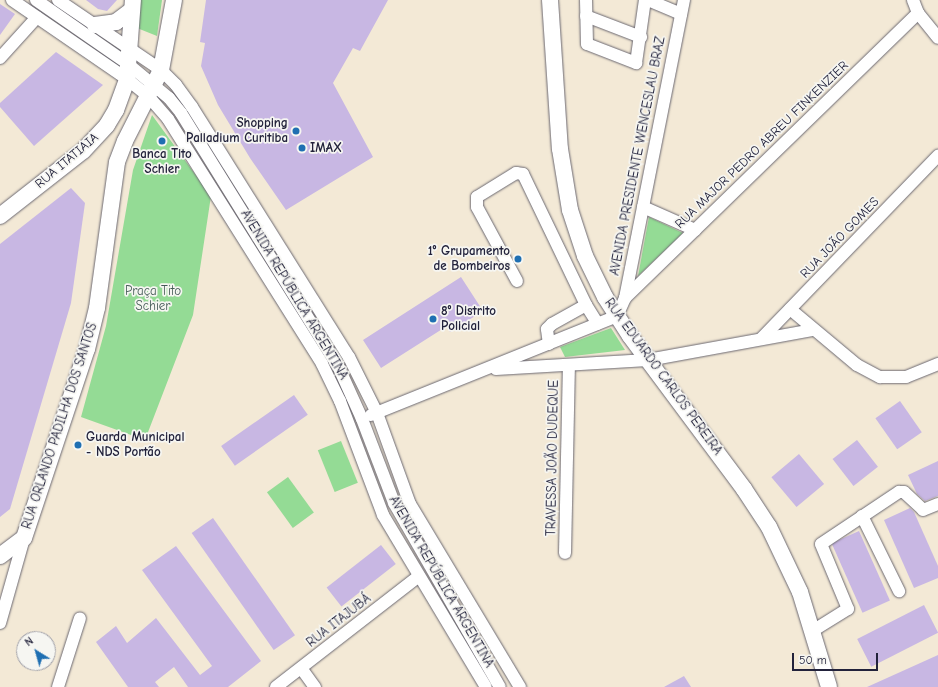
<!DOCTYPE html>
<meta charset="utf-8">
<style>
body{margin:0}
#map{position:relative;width:938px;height:687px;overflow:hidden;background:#f3e9d6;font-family:"Comic Neue",sans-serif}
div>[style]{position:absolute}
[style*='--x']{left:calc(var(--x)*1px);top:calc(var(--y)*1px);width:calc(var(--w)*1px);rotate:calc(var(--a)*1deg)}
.green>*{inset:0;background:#94db95;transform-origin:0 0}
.building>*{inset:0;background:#c8b7e3;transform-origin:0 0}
.roads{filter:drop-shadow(0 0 1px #6b6871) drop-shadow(0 0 1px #6b6871)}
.minor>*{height:12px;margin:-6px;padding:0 6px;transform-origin:6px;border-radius:6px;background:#fff}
.major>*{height:16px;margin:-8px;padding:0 8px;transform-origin:8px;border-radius:8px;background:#fff}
.dots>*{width:11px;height:11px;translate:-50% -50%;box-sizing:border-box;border:2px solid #f6f6f2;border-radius:50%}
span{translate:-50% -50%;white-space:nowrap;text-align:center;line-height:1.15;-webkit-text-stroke:3.5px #f6f6f2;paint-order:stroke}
.poi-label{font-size:13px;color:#22223b;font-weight:700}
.right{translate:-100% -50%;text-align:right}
.left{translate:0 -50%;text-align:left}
.street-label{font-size:13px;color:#22223b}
.park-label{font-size:13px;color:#445a56}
.north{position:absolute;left:16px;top:631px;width:40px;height:40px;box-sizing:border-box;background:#f6f6f2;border:1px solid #a1a1a9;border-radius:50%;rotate:323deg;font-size:11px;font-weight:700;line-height:16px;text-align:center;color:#22223b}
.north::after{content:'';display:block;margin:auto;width:14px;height:18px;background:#1f6fb2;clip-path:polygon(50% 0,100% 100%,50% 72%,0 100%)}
.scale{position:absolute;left:792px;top:653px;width:86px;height:18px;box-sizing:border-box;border:2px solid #22223b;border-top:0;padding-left:5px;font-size:12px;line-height:14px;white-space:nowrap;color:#22223b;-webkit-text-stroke:3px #f6f6f2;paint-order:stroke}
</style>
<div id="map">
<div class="green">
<div style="clip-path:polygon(140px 0,162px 0,157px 36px,137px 28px)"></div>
<div style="clip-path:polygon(152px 115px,211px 196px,193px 315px,145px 440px,81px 417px,106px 326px,133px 170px)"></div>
<div style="clip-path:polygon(649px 217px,683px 233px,638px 276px)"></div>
<div style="clip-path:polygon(611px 328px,625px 350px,565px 357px,560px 347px)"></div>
<div style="left:341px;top:441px;width:45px;height:25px;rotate:68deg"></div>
<div style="left:288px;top:477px;width:44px;height:26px;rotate:54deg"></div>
</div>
<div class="building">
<div style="clip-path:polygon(86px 0,117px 0,107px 11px,98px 9px)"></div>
<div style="clip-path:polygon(206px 0,388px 0,360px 51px,353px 48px,333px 83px,373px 157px,286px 210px,250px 158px,218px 105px,201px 66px,205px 43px,200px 42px)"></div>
<div style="clip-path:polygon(0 4px,15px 14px,0 35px)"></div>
<div style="clip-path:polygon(56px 52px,103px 85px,34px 146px,0 107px,0 103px)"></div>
<div style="clip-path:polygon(71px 188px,85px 203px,71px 303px,10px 509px,0 517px,0 244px)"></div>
<div style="clip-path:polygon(461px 277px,483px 311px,450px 332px,447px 326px,381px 368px,363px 340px)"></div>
<div style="left:294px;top:395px;width:24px;height:89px;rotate:55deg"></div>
<div style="left:900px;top:401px;width:38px;height:30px;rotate:55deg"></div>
<div style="left:857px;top:440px;width:34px;height:31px;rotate:52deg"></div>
<div style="left:799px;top:454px;width:39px;height:36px;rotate:50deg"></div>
<div style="clip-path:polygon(938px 461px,938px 496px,925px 501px,917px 494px,908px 475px)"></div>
<div style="clip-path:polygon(910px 508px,914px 512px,938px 566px,938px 578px,914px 588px,884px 520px)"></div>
<div style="left:213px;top:518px;width:143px;height:26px;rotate:55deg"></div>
<div style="left:859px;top:531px;width:76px;height:30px;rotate:66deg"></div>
<div style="left:381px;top:545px;width:24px;height:69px;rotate:52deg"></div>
<div style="clip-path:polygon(176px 546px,261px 661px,228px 687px,188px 687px,174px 667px,155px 682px,159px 687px,128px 687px,96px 642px,116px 626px,127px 643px,156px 618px,200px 675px,212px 666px,142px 570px)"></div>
<div style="left:924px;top:605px;width:31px;height:75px;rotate:63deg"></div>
<div style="clip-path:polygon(938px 655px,938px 687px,867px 687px)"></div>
<div style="clip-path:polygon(684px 676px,691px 687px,664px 687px)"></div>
</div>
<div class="roads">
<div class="minor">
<div style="--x:12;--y:0;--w:140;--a:34.5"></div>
<div style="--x:127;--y:79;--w:28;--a:39"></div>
<div style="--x:149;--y:97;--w:29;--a:49"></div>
<div style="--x:168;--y:119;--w:289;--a:57.8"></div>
<div style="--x:322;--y:364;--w:41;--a:64.1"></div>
<div style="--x:340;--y:401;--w:122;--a:69.3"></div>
<div style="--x:383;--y:515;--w:200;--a:59.1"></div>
<div style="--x:36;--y:0;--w:112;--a:34.8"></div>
<div style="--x:128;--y:64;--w:53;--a:39.7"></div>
<div style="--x:169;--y:98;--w:19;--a:51"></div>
<div style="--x:181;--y:113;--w:300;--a:58.2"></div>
<div style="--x:339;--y:368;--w:56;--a:65.7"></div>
<div style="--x:362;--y:419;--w:90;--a:69.1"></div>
<div style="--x:394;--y:503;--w:212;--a:60.1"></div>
<div style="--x:58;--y:0;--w:125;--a:34.2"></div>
<div style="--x:161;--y:70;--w:21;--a:45"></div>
<div style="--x:176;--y:85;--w:27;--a:54"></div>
<div style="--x:192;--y:107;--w:295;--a:57.9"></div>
<div style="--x:349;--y:357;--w:63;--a:63.4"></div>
<div style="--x:377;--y:413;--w:97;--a:70.1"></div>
<div style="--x:410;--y:504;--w:214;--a:59"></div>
<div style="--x:586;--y:0;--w:44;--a:88.7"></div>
<div style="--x:587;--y:44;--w:53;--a:21.2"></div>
<div style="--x:636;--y:63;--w:64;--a:-81.9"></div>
<div style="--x:648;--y:0;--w:36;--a:23"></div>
<div style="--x:913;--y:0;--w:14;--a:69"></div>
<div style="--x:918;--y:13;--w:32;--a:51"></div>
<div style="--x:586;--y:16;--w:59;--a:20.9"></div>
<div style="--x:0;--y:58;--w:55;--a:-47.9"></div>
<div style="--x:643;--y:207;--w:57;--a:23.9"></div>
<div style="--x:517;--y:281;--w:84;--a:-118.4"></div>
<div style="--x:477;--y:207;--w:10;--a:-90"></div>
<div style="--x:477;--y:197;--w:46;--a:-31.6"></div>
<div style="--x:516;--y:173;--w:7;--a:8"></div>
<div style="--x:523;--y:174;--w:145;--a:64.3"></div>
<div style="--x:586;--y:305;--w:22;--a:58"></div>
<div style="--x:625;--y:298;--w:409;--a:-44.2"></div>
<div style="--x:790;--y:309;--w:87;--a:39.9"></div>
<div style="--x:857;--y:365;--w:26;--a:28"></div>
<div style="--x:880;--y:377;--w:26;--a:0"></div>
<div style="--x:906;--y:377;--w:35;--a:-22"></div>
<div style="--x:761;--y:339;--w:255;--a:-46"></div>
<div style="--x:549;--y:344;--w:15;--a:-98"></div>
<div style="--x:547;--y:329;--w:7;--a:-45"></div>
<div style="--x:552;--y:324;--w:39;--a:-29"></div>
<div style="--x:496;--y:369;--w:152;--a:-3.4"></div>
<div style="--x:648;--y:360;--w:168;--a:-10.3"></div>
<div style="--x:371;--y:415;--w:265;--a:-21.9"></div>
<div style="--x:617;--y:316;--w:20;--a:-66"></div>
<div style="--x:625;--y:298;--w:304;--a:-78.8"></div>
<div style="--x:862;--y:516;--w:84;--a:63.7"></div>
<div style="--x:565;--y:553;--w:188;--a:-88.8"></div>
<div style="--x:0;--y:623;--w:88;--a:-74.2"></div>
<div style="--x:814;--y:630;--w:40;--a:-32"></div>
<div style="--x:848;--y:609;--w:70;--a:-112.6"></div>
<div style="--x:821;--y:544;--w:94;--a:-33.7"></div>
<div style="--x:899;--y:492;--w:5;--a:0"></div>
<div style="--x:904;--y:492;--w:26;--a:43"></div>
<div style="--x:923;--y:510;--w:16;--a:-22"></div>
<div style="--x:301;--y:668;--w:24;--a:54"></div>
<div style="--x:58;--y:687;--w:72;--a:-72.3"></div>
<div style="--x:276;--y:687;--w:181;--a:-37.8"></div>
</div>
<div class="major">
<div style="--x:550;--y:0;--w:149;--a:86.2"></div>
<div style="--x:560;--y:149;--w:62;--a:80.7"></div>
<div style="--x:570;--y:210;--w:48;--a:71.9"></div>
<div style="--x:585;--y:256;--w:46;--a:64"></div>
<div style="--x:605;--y:297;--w:46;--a:57.3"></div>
<div style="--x:630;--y:336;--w:191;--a:53.3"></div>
<div style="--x:744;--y:489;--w:45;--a:56.7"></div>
<div style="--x:769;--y:527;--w:72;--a:64.5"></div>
<div style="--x:800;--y:592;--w:99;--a:73"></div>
<div style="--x:95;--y:25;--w:21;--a:-8"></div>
<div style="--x:116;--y:22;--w:20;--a:-37"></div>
<div style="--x:0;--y:216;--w:105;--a:-38.1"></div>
<div style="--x:83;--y:151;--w:35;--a:-47"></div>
<div style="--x:107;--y:125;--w:17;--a:-59"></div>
<div style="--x:116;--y:110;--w:33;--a:-70"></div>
<div style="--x:127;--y:79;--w:79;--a:-85.7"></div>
<div style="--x:0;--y:556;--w:30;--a:-37"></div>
<div style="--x:24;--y:538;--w:199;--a:-71.6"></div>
<div style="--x:87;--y:349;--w:42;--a:-76.3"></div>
<div style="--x:97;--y:308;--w:147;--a:-82.2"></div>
<div style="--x:117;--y:162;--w:22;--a:-69"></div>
<div style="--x:125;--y:141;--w:80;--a:-63.1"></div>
<div style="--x:161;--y:70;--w:71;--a:-79.5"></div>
</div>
</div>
<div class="dots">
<div style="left:296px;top:131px;background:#1f6fb2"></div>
<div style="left:162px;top:141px;background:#1f6fb2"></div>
<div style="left:302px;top:148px;background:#1f6fb2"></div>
<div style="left:518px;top:259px;background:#1f6fb2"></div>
<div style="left:433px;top:319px;background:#1f6fb2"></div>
<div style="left:78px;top:445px;background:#1f6fb2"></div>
</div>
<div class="poi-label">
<span class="right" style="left:288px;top:131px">Shopping<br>Palladium Curitiba</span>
<span class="left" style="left:310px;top:148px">IMAX</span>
<span style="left:162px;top:162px">Banca Tito<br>Schier</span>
<span class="right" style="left:510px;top:259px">1° Grupamento<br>de Bombeiros</span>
<span class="left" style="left:441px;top:319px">8° Distrito<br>Policial</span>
<span class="left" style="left:86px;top:445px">Guarda Municipal<br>- NDS Portão</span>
</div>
<div class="street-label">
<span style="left:762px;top:145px;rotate:-44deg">RUA MAJOR PEDRO ABREU FINKENZIER</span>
<span style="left:638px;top:156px;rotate:-79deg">AVENIDA PRESIDENTE WENCESLAU BRAZ</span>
<span style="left:67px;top:161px;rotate:-40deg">RUA ITATIAIA</span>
<span style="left:840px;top:238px;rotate:-46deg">RUA JOÃO GOMES</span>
<span style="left:294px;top:295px;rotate:59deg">AVENIDA REPÚBLICA ARGENTINA</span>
<span style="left:663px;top:377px;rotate:54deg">RUA EDUARDO CARLOS PEREIRA</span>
<span style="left:60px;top:426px;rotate:-72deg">RUA ORLANDO PADILHA DOS SANTOS</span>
<span style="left:553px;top:458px;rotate:-89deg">TRAVESSA JOÃO DUDEQUE</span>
<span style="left:441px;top:582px;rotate:60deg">AVENIDA REPÚBLICA ARGENTINA</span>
<span style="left:339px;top:621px;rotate:-38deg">RUA ITAJUBÁ</span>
</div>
<div class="park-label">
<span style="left:153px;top:299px">Praça Tito<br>Schier</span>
</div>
<div class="north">N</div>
<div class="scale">50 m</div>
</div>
